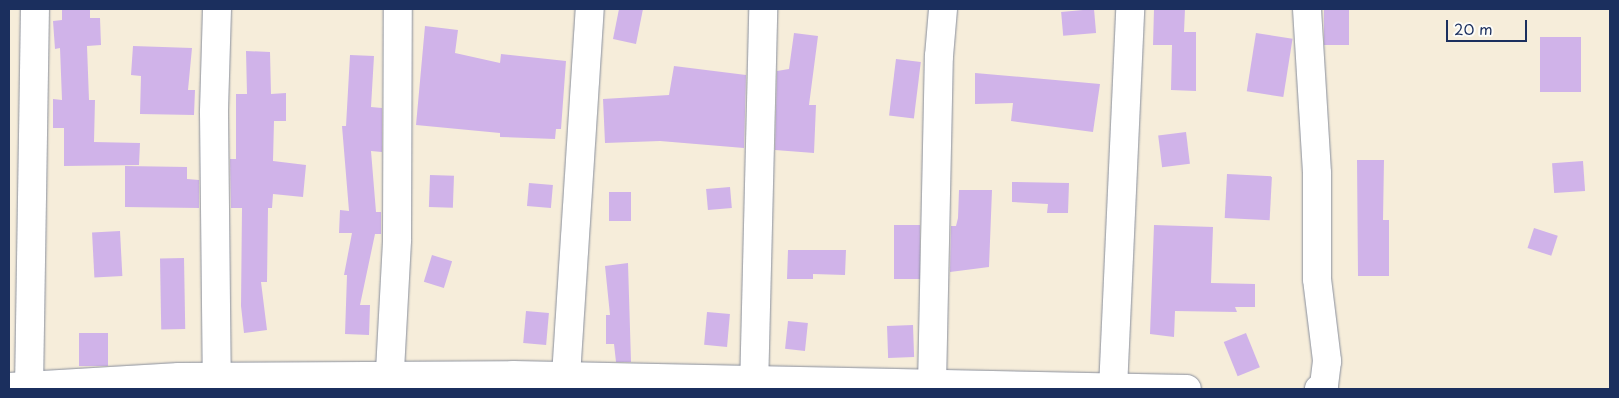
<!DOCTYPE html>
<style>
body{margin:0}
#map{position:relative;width:1619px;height:398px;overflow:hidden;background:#f6edda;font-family:"Playpen Sans",sans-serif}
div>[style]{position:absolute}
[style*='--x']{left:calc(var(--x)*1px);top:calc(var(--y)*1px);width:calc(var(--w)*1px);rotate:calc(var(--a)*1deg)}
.building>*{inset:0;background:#d0b3e9;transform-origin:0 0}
.roads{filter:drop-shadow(0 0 1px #888e9c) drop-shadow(0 0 1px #888e9c)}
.minor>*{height:28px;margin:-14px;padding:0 14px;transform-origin:14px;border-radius:14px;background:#fff}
span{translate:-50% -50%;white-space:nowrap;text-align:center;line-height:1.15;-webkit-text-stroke:4px #fdfcf7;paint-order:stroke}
.frame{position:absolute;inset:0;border:10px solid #1b2f5e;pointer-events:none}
.scale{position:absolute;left:1446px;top:20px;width:81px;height:22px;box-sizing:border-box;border:2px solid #1b2f5e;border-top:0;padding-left:6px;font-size:15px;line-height:18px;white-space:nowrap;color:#1b2f5e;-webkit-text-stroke:4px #fdfcf7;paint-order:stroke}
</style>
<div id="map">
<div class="building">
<div style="clip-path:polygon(62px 9px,90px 9px,90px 18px,100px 18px,101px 45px,87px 46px,89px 100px,95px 100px,94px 142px,140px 143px,139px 165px,64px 166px,64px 128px,53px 128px,53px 99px,62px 100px,60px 48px,55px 49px,53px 21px,62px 20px)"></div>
<div style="clip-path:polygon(619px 9px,643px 9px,636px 44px,613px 39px)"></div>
<div style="left:1094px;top:9px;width:24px;height:33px;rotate:85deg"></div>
<div style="clip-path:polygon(1154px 9px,1185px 9px,1184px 32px,1196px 32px,1196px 91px,1171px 90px,1172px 45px,1153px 45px)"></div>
<div style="left:1324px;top:9px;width:25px;height:36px"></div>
<div style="clip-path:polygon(425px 26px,458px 30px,455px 53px,500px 63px,501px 54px,566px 61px,561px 129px,556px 129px,555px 139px,500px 137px,500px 133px,416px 125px)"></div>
<div style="clip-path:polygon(794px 33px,818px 36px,809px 105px,816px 105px,814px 153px,775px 150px,777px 71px,789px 69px)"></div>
<div style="left:1256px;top:33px;width:37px;height:59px;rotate:9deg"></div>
<div style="left:1540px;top:37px;width:41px;height:55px"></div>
<div style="clip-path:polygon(133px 46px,192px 48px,188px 90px,195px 90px,194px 115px,140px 114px,141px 76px,131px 75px)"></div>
<div style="clip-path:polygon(246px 51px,270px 52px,271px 94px,286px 93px,286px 121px,274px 121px,273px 161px,306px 165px,303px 197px,273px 194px,272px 208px,268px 208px,267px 282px,261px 282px,267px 330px,244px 333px,241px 306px,242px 208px,231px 208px,230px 159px,236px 159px,236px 94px,247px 94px)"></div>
<div style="clip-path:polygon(350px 55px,374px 56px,371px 107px,382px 108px,382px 152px,371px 151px,376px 212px,381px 212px,381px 234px,375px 234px,360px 305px,370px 305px,369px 335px,345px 334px,347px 275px,344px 275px,352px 233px,339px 233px,340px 210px,349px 211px,342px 126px,346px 126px)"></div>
<div style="left:896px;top:59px;width:25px;height:57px;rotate:7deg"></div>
<div style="clip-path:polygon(674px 66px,746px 75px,744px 148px,660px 141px,605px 143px,603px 99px,669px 95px)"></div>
<div style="clip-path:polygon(975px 73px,1100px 84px,1093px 132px,1011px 121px,1013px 103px,975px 104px)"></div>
<div style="left:1186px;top:132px;width:32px;height:28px;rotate:83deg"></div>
<div style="clip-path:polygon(1357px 160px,1384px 160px,1383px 220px,1389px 220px,1389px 276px,1358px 276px)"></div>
<div style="left:1583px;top:161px;width:30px;height:31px;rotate:86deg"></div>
<div style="clip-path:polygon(125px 166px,187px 167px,187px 179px,199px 180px,199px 208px,125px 207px)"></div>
<div style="left:1227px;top:174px;width:45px;height:44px;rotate:3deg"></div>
<div style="left:430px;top:175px;width:24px;height:32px;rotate:2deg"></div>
<div style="clip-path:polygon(1012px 182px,1069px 183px,1068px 213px,1047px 213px,1048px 204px,1012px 202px)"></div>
<div style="left:529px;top:183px;width:24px;height:23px;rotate:5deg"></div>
<div style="left:730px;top:187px;width:21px;height:24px;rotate:85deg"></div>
<div style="clip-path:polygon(959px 190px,992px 190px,989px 267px,950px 272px,951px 226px,956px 226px,958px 218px)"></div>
<div style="left:609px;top:192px;width:22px;height:29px"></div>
<div style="left:894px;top:225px;width:26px;height:54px"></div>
<div style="clip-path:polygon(1154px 225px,1213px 227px,1211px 283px,1255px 284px,1255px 307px,1235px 307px,1237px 312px,1175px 311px,1174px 337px,1150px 334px)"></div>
<div style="left:1534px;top:228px;width:25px;height:21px;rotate:18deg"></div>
<div style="left:120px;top:231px;width:45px;height:28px;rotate:87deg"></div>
<div style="clip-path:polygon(788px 250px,846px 250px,845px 275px,813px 274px,813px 279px,787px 279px)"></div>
<div style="left:432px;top:255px;width:21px;height:28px;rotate:17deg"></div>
<div style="left:184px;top:258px;width:71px;height:24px;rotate:89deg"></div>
<div style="clip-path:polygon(628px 263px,631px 362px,616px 362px,614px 344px,606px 344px,606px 315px,610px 315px,605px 266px)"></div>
<div style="left:526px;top:311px;width:23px;height:32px;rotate:5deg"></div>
<div style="left:707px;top:312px;width:23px;height:33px;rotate:5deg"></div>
<div style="left:788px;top:321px;width:20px;height:28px;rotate:6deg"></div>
<div style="left:913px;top:325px;width:32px;height:26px;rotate:88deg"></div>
<div style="left:108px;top:333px;width:33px;height:29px;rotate:90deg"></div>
<div style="left:1246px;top:333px;width:37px;height:24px;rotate:68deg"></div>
</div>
<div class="roads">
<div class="minor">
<div style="--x:217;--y:9;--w:104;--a:91.7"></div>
<div style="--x:214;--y:113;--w:276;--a:89.4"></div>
<div style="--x:1307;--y:9;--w:165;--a:86.5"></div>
<div style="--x:1317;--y:174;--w:105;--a:90"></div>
<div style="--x:1317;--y:279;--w:83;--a:83"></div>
<div style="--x:1327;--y:361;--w:25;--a:97"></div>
<div style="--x:1324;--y:386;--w:6;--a:149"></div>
<div style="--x:566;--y:376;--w:368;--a:-86.3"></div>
<div style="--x:932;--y:385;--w:329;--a:-88.8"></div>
<div style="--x:939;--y:56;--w:47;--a:-85.1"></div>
<div style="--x:9;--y:387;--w:170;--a:-3.4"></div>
<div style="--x:179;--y:377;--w:334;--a:-0.3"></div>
<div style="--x:513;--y:375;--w:674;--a:1.19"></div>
<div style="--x:29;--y:389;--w:380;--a:-89.1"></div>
<div style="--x:389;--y:389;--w:150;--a:-86.9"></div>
<div style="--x:397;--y:239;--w:230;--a:-89.8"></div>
<div style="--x:754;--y:389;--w:380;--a:-88.6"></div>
<div style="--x:1113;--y:389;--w:380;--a:-87.4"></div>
</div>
</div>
<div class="frame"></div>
<div class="scale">20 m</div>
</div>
